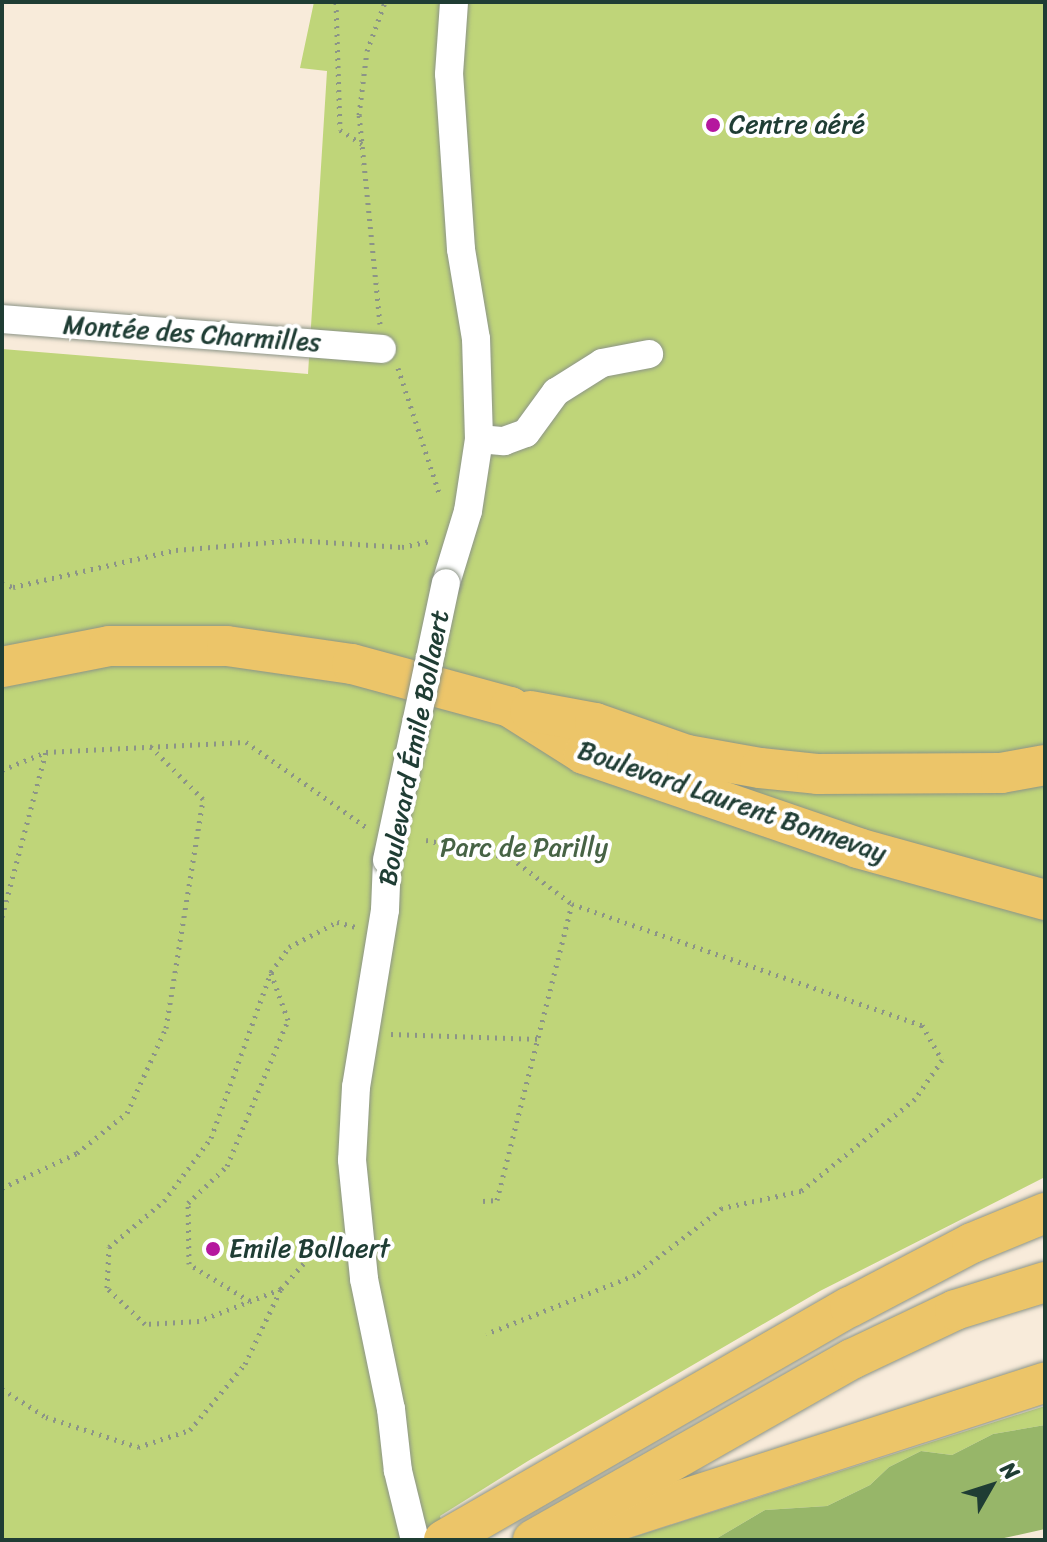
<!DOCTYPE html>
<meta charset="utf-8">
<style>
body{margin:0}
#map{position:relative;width:1047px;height:1542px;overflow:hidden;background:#f8ebda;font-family:Sriracha,sans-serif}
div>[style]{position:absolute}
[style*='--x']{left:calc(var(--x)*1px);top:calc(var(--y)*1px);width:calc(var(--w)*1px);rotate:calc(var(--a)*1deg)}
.green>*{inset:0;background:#bfd579}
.forest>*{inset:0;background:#97b669}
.path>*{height:5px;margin-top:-2.5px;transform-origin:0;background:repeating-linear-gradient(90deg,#8c9487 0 2px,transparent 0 8px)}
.roads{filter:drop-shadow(0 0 2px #8c9487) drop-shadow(0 0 2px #8c9487)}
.minor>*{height:28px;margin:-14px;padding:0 14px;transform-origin:14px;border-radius:14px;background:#fff}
.highway>*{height:40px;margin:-20px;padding:0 20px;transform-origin:20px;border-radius:20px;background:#ecc569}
.bridges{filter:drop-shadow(0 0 2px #8c9487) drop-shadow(0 0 2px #8c9487)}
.minor-bridge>*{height:28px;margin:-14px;padding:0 14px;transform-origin:14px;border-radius:14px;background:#fff}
.dots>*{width:22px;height:22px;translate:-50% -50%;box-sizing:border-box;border:4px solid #fff;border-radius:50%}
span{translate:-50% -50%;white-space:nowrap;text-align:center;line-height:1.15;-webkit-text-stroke:8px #fff;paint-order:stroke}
.poi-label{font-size:26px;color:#1f3d34}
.left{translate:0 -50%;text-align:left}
.street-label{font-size:26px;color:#1f3d34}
.park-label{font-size:26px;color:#476345}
.frame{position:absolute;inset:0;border:4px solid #1f3d34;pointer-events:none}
.north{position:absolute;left:951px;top:1446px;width:80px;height:80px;-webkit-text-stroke:6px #fff;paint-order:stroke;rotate:51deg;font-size:22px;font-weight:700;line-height:32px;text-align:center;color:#1f3d34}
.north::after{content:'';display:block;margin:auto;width:28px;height:36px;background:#1f3d34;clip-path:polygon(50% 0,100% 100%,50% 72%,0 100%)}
</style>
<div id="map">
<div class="green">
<div style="clip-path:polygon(314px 2px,1045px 2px,1045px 1177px,820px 1291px,528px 1461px,440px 1516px,446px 1540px,2px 1540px,2px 349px,308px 374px,327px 71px,300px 68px)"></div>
<div style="clip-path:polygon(1045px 1406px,1045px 1425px,993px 1434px,952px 1455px,921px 1451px,889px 1467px,870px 1485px,827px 1506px,765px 1510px,714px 1540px,624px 1540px)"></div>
</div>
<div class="forest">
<div style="clip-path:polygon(1045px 1425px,1045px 1529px,995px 1540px,714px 1540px,765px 1510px,827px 1506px,870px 1485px,889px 1467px,921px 1451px,952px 1455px,993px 1434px)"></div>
</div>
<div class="path">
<div style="--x:336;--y:2;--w:128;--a:88.2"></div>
<div style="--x:340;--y:130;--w:26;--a:32"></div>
<div style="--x:380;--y:324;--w:210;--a:-95.7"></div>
<div style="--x:359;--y:115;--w:64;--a:-82.9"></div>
<div style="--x:367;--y:51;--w:52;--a:-69.8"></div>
<div style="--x:398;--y:368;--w:135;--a:71.8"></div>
<div style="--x:2;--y:584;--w:11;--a:15"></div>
<div style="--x:13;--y:587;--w:167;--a:-12.8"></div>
<div style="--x:176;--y:550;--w:118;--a:-4.8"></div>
<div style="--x:294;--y:540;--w:108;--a:3.7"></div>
<div style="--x:402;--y:547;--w:30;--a:-12"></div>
<div style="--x:2;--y:770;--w:48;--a:-22.2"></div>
<div style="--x:46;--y:752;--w:200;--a:-2.9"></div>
<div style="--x:246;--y:742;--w:147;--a:35.3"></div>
<div style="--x:426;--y:840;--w:87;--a:12"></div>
<div style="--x:511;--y:858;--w:76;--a:37"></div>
<div style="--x:572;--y:904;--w:370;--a:19.1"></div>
<div style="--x:922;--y:1025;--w:40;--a:60.3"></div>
<div style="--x:942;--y:1060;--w:47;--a:124.7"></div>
<div style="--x:915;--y:1099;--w:146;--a:141.1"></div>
<div style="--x:801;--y:1191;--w:81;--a:167.9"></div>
<div style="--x:722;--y:1208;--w:110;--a:142.4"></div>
<div style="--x:635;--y:1275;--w:160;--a:158.4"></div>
<div style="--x:2;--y:917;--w:171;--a:-75.1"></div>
<div style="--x:391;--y:1034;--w:147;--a:1.9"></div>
<div style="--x:2;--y:1188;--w:83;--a:-25"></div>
<div style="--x:77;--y:1153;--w:64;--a:-38.7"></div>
<div style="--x:127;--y:1113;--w:94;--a:-65.4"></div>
<div style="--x:166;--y:1028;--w:232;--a:-80.8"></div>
<div style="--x:203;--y:799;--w:74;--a:-135"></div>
<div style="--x:483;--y:1201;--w:14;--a:-4"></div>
<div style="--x:497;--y:1200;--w:305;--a:-75.8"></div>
<div style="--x:281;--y:1289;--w:88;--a:158.7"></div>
<div style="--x:199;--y:1321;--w:54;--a:176.8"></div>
<div style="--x:145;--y:1324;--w:52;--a:-136.5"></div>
<div style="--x:107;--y:1288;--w:41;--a:-87.2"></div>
<div style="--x:109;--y:1247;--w:72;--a:-39.9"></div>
<div style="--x:164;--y:1201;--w:79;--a:-53.3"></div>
<div style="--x:211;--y:1138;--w:177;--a:-70.1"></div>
<div style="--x:271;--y:972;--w:31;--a:-54"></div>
<div style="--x:289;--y:947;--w:54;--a:-27.5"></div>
<div style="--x:337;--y:922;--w:20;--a:15"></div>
<div style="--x:250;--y:1301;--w:71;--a:-148.8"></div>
<div style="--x:189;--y:1264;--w:61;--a:-90.9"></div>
<div style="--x:188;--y:1203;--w:54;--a:-43.5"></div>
<div style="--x:227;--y:1166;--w:158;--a:-67.3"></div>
<div style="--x:288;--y:1020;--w:50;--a:-109.9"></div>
<div style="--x:2;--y:1389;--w:52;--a:32.5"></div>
<div style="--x:46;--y:1417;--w:97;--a:18.1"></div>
<div style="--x:138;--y:1447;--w:55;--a:-18.1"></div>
<div style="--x:190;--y:1430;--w:86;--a:-50.2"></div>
<div style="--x:245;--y:1364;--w:83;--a:-64.4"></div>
<div style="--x:281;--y:1289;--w:60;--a:-48.4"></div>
<div style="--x:321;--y:1244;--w:15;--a:-11"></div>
</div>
<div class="roads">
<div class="minor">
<div style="--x:2;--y:319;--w:381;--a:4.5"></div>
<div style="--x:479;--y:439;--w:25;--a:5"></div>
<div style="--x:504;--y:441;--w:23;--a:-20"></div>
<div style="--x:526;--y:433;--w:51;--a:-53.8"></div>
<div style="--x:556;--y:392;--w:54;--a:-32.2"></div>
<div style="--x:602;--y:363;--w:48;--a:-10.8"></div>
<div style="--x:446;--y:583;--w:75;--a:-73"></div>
<div style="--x:468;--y:511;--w:73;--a:-81.3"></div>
<div style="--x:479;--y:439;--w:100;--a:-91.7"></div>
<div style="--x:476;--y:339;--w:91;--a:-99.5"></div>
<div style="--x:461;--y:249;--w:175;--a:-93.9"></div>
<div style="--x:449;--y:74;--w:72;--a:-86"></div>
<div style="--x:387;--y:860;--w:50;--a:92.3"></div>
<div style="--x:385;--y:910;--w:179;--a:99.3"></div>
<div style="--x:356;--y:1087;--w:73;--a:93.1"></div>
<div style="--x:352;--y:1160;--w:120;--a:84.2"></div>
<div style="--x:364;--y:1279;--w:133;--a:78.3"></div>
<div style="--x:391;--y:1409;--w:62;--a:83.6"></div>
<div style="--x:398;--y:1471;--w:71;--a:76.2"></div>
</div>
<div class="highway">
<div style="--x:2;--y:667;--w:109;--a:-11.1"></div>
<div style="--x:109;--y:646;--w:118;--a:0"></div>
<div style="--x:227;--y:646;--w:126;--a:8.2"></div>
<div style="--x:352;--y:664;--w:164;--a:15.2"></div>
<div style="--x:510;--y:707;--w:88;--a:32.4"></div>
<div style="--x:584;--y:754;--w:290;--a:18.9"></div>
<div style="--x:858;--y:848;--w:194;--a:15.5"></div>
<div style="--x:530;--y:711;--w:66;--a:10.5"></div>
<div style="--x:595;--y:723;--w:97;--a:19.2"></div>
<div style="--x:687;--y:755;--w:74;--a:10.1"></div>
<div style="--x:760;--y:768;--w:57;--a:6"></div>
<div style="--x:817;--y:774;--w:184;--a:-0.3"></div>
<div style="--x:1001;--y:773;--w:45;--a:-10.3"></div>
<div style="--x:573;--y:1535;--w:496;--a:-17.9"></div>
<div style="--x:444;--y:1540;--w:468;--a:-29.9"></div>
<div style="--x:850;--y:1307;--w:138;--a:-27.7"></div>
<div style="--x:972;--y:1243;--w:79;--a:-22.3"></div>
<div style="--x:533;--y:1540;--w:367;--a:-29.6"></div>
<div style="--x:852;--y:1359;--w:114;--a:-25.4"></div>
<div style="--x:955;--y:1310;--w:94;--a:-17.3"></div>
</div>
</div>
<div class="bridges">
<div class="minor-bridge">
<div style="--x:387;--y:860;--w:283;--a:-78"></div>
</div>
</div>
<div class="dots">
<div style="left:713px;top:125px;background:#b5179e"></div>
<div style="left:213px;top:1249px;background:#b5179e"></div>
</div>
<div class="poi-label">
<span class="left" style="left:729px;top:125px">Centre aéré</span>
<span class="left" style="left:229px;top:1249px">Emile Bollaert</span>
</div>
<div class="street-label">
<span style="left:192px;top:334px;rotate:4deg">Montée des Charmilles</span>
<span style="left:414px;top:748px;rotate:-79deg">Boulevard Émile Bollaert</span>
<span style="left:732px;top:802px;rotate:19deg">Boulevard Laurent Bonnevay</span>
</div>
<div class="park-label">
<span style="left:524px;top:848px">Parc de Parilly</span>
</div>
<div class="frame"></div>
<div class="north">N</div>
</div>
